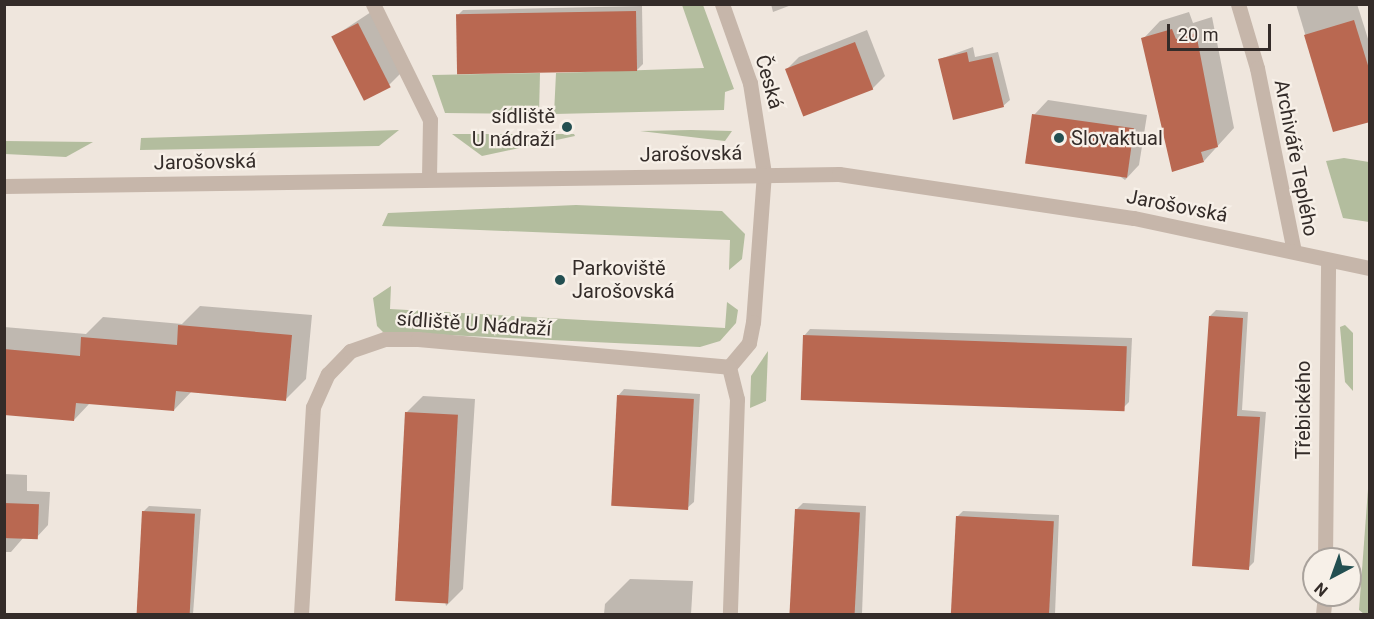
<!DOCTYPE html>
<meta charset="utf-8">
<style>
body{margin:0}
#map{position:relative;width:1374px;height:619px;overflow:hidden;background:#efe6dd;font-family:Roboto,sans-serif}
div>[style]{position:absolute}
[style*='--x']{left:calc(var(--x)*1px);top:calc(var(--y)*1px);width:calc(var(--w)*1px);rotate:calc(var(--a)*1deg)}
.green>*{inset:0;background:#b3bd9e}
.shadow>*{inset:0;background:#0003}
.building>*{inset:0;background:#b96851;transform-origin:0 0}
.minor>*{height:15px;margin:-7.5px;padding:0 7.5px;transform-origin:7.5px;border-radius:7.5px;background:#c6b6aa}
.dots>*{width:16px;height:16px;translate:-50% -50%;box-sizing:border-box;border:3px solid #f7f0e8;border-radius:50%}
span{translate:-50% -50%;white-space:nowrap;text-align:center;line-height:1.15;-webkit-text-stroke:4.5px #f7f0e8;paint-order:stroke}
.street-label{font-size:20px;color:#342c29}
.poi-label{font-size:20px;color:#342c29}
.right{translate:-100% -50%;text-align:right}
.left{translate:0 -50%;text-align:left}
.frame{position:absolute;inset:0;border:6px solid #342c29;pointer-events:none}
.north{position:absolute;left:1302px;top:547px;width:60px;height:60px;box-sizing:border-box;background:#f7f0e8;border:2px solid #a9a29c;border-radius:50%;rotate:221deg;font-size:16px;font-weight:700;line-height:24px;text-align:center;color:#342c29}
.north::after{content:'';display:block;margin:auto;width:21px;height:27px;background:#234f51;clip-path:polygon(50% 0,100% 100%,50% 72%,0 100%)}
.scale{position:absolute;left:1167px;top:24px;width:104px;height:27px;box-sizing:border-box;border:3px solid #342c29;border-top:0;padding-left:8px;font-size:18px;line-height:21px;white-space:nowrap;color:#342c29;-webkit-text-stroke:4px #f7f0e8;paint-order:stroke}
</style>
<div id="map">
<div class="green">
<div style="clip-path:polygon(682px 5px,703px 5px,734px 89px,725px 92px,724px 110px,554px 114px,556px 73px,704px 68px)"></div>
<div style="clip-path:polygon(540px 73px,539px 114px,445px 113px,432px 75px)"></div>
<div style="clip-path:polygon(399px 130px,379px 146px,140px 150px,141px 138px)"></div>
<div style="clip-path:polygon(640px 131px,691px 130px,732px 131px,725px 141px)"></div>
<div style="clip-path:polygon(452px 134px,574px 134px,575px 136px,482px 156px)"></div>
<div style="clip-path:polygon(5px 141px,93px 142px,66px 157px,5px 154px)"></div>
<div style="clip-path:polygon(1344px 158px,1369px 162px,1369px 222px,1343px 218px,1326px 161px)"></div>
<div style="clip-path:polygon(576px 205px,722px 211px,745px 234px,742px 259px,729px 270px,730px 240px,382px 226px,388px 213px)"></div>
<div style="clip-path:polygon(391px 286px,390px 309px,725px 328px,727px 302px,738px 310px,736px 323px,720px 341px,700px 347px,383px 332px,377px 326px,373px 298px)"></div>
<div style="clip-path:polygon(1345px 325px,1353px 333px,1353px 391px,1345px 382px,1340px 327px)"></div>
<div style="clip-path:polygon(768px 351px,766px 401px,750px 408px,751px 376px)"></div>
<div style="clip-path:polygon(1369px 476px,1370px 614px,1364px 614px,1359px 610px)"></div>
</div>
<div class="shadow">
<div style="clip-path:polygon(771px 4px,794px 4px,773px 12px)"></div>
<div style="clip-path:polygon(1296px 4px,1357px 4px,1370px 45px,1370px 120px,1334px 130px)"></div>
<div style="clip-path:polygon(642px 6px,643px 64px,637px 70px,457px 16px,463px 10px)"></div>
<div style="clip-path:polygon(371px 12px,401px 73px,389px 85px,333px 37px)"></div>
<div style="clip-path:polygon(1189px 12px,1193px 23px,1212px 17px,1234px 128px,1204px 161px,1143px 39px,1160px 21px)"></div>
<div style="clip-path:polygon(867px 30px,885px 76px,872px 89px,787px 69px,799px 57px)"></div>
<div style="clip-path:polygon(973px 47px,975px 57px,998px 52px,1010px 100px,1003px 106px,940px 59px)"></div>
<div style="clip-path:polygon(1048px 100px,1147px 115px,1139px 165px,1125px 180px,1034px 115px)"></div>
<div style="clip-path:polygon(200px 306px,312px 315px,306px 379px,286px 399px,192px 391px,174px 410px,90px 403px,74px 420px,4px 414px,4px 327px,86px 334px,103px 317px,182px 324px)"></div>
<div style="clip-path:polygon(1216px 310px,1248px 312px,1242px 410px,1266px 412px,1254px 562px,1248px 568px,1210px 316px)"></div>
<div style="clip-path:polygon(810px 329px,1132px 338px,1129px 402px,1123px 408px,804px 336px)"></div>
<div style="clip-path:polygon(624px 389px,700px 394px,694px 502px,687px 508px,618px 396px)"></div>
<div style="clip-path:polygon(423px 396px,475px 399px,463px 589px,446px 606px,406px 413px)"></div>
<div style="clip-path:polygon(4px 474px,27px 475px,27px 491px,50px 492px,48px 525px,36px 538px,24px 537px,11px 552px,4px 552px)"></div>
<div style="clip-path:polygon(803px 503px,866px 506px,862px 614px,792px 614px,797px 509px)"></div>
<div style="clip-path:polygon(149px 506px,201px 509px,193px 614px,137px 614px,143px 512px)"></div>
<div style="clip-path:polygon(963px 511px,1059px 515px,1055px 614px,953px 614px,957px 517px)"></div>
<div style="clip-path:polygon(630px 579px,693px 581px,691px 614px,604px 614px,605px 604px)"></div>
</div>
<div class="building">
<div style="left:636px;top:11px;width:60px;height:180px;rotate:89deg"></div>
<div style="clip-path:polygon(1354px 20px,1370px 72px,1370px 122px,1333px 132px,1304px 35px)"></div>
<div style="left:358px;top:23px;width:72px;height:30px;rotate:63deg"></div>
<div style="clip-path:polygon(1172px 29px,1176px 39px,1196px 33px,1218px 147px,1201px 152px,1204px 162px,1172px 172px,1141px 38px)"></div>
<div style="left:855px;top:42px;width:51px;height:75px;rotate:69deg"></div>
<div style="clip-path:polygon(967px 52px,969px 62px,992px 57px,1004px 107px,953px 120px,938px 59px)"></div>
<div style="left:1032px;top:114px;width:103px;height:50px;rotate:8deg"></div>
<div style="clip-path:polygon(1209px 316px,1243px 318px,1237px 416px,1260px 417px,1249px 570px,1192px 566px)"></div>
<div style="clip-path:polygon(178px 325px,292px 335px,286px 401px,176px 391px,174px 411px,76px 403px,74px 421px,4px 415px,4px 349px,80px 356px,81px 337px,177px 345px)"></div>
<div style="left:803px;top:335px;width:324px;height:65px;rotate:2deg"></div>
<div style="left:617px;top:395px;width:77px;height:111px;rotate:3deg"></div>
<div style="left:405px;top:412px;width:53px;height:189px;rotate:3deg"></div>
<div style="left:4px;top:503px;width:35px;height:35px;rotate:2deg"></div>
<div style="left:795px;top:509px;width:65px;height:106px;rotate:3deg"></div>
<div style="left:142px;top:511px;width:53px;height:104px;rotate:3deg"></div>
<div style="left:956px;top:516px;width:98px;height:99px;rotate:3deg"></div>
</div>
<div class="minor">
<div style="--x:373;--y:4;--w:129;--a:63.8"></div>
<div style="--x:430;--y:120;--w:59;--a:91"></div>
<div style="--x:722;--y:4;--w:84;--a:70.5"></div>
<div style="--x:750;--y:83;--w:91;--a:81.2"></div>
<div style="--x:764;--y:173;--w:149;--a:94.2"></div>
<div style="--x:753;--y:322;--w:21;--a:101"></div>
<div style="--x:749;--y:343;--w:31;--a:130"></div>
<div style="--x:1238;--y:4;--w:67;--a:73.5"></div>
<div style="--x:1257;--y:68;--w:187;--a:78.6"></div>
<div style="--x:4;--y:186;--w:835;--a:-0.82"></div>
<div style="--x:839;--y:174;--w:298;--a:8.5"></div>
<div style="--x:1134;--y:218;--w:241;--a:12"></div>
<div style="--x:729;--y:367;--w:33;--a:76"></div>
<div style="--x:737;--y:399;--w:215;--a:91.9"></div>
<div style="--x:1325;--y:559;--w:298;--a:-89.4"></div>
<div style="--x:301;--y:614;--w:207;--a:-86.7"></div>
<div style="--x:313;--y:407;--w:36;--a:-66"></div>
<div style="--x:328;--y:374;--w:32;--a:-46"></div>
<div style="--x:350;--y:351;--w:37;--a:-19"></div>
<div style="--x:385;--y:339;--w:33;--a:0"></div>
<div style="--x:418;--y:339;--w:312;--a:5.1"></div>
<div style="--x:1323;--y:614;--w:19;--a:-84"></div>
</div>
<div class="dots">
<div style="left:567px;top:127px;background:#234f51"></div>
<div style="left:1059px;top:138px;background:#234f51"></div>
<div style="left:560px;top:280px;background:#234f51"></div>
</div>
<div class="street-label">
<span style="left:769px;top:82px;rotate:74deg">Česká</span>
<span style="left:691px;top:154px;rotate:-1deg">Jarošovská</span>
<span style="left:1296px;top:158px;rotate:79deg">Archiváře Teplého</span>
<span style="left:205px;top:162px;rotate:-1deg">Jarošovská</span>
<span style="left:1177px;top:206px;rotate:11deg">Jarošovská</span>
<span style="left:474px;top:324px;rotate:4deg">sídliště U Nádraží</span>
<span style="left:1303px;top:410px;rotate:-90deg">Třebického</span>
</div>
<div class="poi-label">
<span class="right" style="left:555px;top:128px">sídliště<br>U nádraží</span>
<span class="left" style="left:1071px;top:138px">Slovaktual</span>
<span class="left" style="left:572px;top:280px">Parkoviště<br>Jarošovská</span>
</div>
<div class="frame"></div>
<div class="north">N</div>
<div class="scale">20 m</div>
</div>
